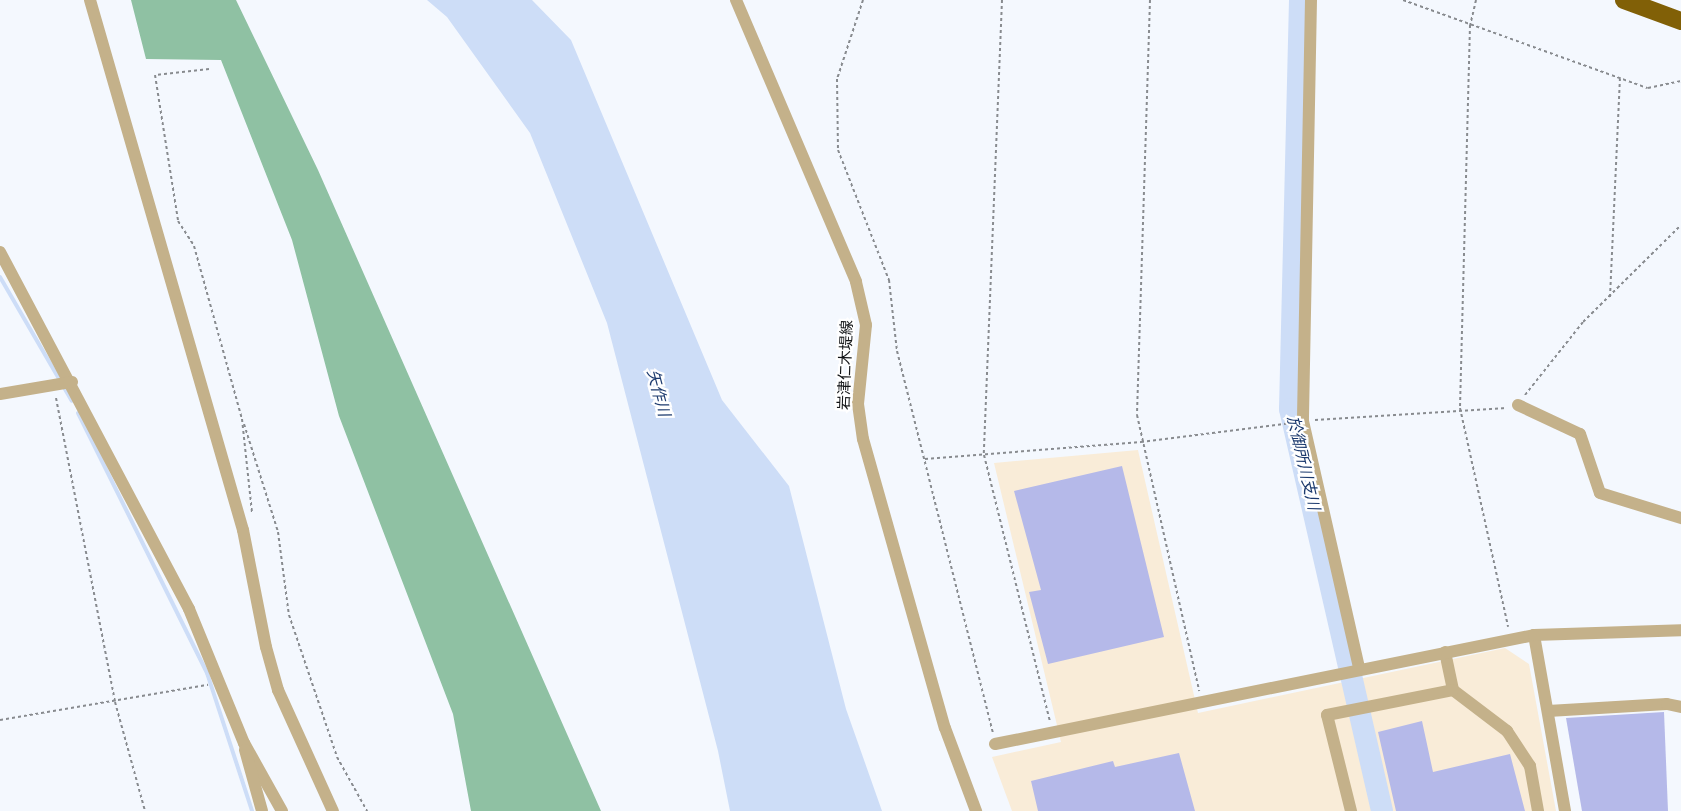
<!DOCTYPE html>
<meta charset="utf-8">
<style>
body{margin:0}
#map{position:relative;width:1681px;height:811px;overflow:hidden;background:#f4f8fe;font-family:"Fira Sans Condensed","Noto Sans JP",sans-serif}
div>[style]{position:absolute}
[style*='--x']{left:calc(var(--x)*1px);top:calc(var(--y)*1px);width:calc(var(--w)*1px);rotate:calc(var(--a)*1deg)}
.industrial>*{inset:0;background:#f9ecd8}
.forest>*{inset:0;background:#8fc1a3}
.water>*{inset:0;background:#cdddf7}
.stream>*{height:4px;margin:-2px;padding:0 2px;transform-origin:2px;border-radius:2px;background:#cdddf7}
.river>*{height:22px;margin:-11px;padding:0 11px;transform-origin:11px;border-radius:11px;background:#cdddf7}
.building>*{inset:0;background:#b5b9e9}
.path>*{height:2px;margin-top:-1px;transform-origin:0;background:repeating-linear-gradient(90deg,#888b8f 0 3px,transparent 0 6px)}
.minor>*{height:12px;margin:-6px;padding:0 6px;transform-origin:6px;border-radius:6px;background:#c4b18a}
.highway>*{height:18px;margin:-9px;padding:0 9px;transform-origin:9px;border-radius:9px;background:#816007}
span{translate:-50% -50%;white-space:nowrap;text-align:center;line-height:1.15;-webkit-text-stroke:4.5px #fff;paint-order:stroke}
.street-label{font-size:15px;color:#131517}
.water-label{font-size:16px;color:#1c3a6e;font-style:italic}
</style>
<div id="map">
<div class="industrial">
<div style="clip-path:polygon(1138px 450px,1198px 713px,1505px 648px,1529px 664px,1556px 811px,1012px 811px,992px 757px,1061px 742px,994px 463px)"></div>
</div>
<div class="forest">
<div style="clip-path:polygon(131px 0,236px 0,318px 170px,601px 811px,471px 811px,453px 714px,339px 416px,292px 240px,221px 60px,146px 59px)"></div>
</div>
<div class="water">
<div style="clip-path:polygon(427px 0,532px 0,571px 40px,722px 400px,789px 486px,846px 709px,882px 811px,730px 811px,718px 751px,607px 323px,530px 133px,447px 17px)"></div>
</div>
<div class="stream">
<div style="--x:0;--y:277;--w:143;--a:59.9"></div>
<div style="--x:78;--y:413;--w:290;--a:63.6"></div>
<div style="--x:207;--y:673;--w:145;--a:71.9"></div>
</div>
<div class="river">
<div style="--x:1300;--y:0;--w:409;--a:91.4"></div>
<div style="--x:1290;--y:409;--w:412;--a:77.1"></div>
</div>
<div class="building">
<div style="clip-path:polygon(1122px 466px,1164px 637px,1048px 664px,1029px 592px,1041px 590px,1014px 491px)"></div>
<div style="clip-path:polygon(1664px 712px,1668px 811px,1582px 811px,1566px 718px)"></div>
<div style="clip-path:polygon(1422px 721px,1433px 772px,1510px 754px,1525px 811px,1396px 811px,1378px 732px)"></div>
<div style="clip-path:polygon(1179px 753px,1195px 811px,1038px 811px,1031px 781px,1113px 761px,1115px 767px)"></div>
</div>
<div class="path">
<div style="--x:863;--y:0;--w:83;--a:108.2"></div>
<div style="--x:837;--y:79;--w:71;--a:89.2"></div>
<div style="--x:838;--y:150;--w:140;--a:68.6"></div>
<div style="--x:889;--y:280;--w:71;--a:83.6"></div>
<div style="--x:897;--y:351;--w:394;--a:75.9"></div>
<div style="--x:1002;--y:0;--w:455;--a:92.3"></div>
<div style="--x:984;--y:455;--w:274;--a:76.1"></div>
<div style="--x:1150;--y:0;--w:415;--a:91.8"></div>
<div style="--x:1137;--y:415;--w:283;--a:77.3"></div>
<div style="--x:1403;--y:0;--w:260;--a:19.8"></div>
<div style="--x:1648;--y:88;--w:34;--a:-12"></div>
<div style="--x:1476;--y:0;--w:26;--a:103"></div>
<div style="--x:1470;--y:25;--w:383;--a:91.5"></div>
<div style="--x:1460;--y:408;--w:224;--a:77.6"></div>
<div style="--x:209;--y:69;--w:54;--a:173.7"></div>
<div style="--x:155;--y:75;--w:148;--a:81"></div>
<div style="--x:178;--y:221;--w:30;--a:57"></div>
<div style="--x:194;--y:246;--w:180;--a:74.5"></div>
<div style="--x:242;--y:419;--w:94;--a:83.9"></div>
<div style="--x:1610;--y:297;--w:219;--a:-87.4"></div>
<div style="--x:1525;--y:395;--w:93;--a:-51.5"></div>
<div style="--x:1583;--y:322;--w:138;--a:-44.7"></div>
<div style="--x:56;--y:398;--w:310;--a:79"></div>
<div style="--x:115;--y:702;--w:113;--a:74.6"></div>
<div style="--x:1315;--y:420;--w:192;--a:-3.6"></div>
<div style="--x:244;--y:424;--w:113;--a:72.5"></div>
<div style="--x:278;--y:532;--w:84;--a:82.5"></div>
<div style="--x:289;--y:615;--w:150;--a:71.3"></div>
<div style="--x:337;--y:757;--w:62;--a:60.9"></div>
<div style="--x:925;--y:459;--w:217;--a:-4.5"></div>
<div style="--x:1141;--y:442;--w:152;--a:-7.2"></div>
<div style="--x:0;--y:720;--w:211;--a:-9.6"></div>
</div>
<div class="minor">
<div style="--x:90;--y:0;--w:552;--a:73.9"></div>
<div style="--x:243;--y:530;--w:119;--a:78.9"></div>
<div style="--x:266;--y:647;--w:45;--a:74.4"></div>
<div style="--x:278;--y:690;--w:133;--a:65.6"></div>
<div style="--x:736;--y:0;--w:306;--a:66.9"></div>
<div style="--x:856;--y:282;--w:44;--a:76.9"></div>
<div style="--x:866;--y:325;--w:79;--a:95.8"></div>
<div style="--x:858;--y:404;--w:35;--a:82"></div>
<div style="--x:863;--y:439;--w:300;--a:74.2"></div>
<div style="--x:945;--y:728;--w:89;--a:69.5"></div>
<div style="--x:1311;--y:0;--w:421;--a:91.1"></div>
<div style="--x:1303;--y:421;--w:253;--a:77.2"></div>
<div style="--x:0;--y:252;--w:404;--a:62.1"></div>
<div style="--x:189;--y:609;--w:145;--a:67.7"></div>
<div style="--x:244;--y:743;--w:78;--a:60.8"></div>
<div style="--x:0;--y:394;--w:73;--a:-9.5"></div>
<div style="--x:1518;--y:405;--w:68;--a:25.1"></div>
<div style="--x:1580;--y:434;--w:62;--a:71.3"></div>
<div style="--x:1600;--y:493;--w:85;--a:17.2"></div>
<div style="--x:1534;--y:635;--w:179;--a:80"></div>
<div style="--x:1445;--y:652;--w:39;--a:78"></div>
<div style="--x:1453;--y:690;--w:68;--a:37.2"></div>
<div style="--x:1507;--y:731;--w:42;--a:56.7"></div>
<div style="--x:1530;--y:766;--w:46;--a:79.9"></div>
<div style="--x:1548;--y:711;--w:119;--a:-3.4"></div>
<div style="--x:1667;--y:704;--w:14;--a:12"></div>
<div style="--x:995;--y:744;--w:550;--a:-11.43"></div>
<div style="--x:1534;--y:635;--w:147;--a:-1.9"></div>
<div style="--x:245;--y:750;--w:63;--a:74.4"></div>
<div style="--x:1351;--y:811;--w:99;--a:-104"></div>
<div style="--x:1327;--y:715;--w:128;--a:-11.2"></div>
</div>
<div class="highway">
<div style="--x:1624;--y:0;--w:61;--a:20.2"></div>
</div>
<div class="street-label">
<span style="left:846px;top:365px;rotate:-88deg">岩津仁木堤線</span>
</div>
<div class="water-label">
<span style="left:658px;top:393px;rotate:75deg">矢作川</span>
<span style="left:1303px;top:463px;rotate:77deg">於御所川支川</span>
</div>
</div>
